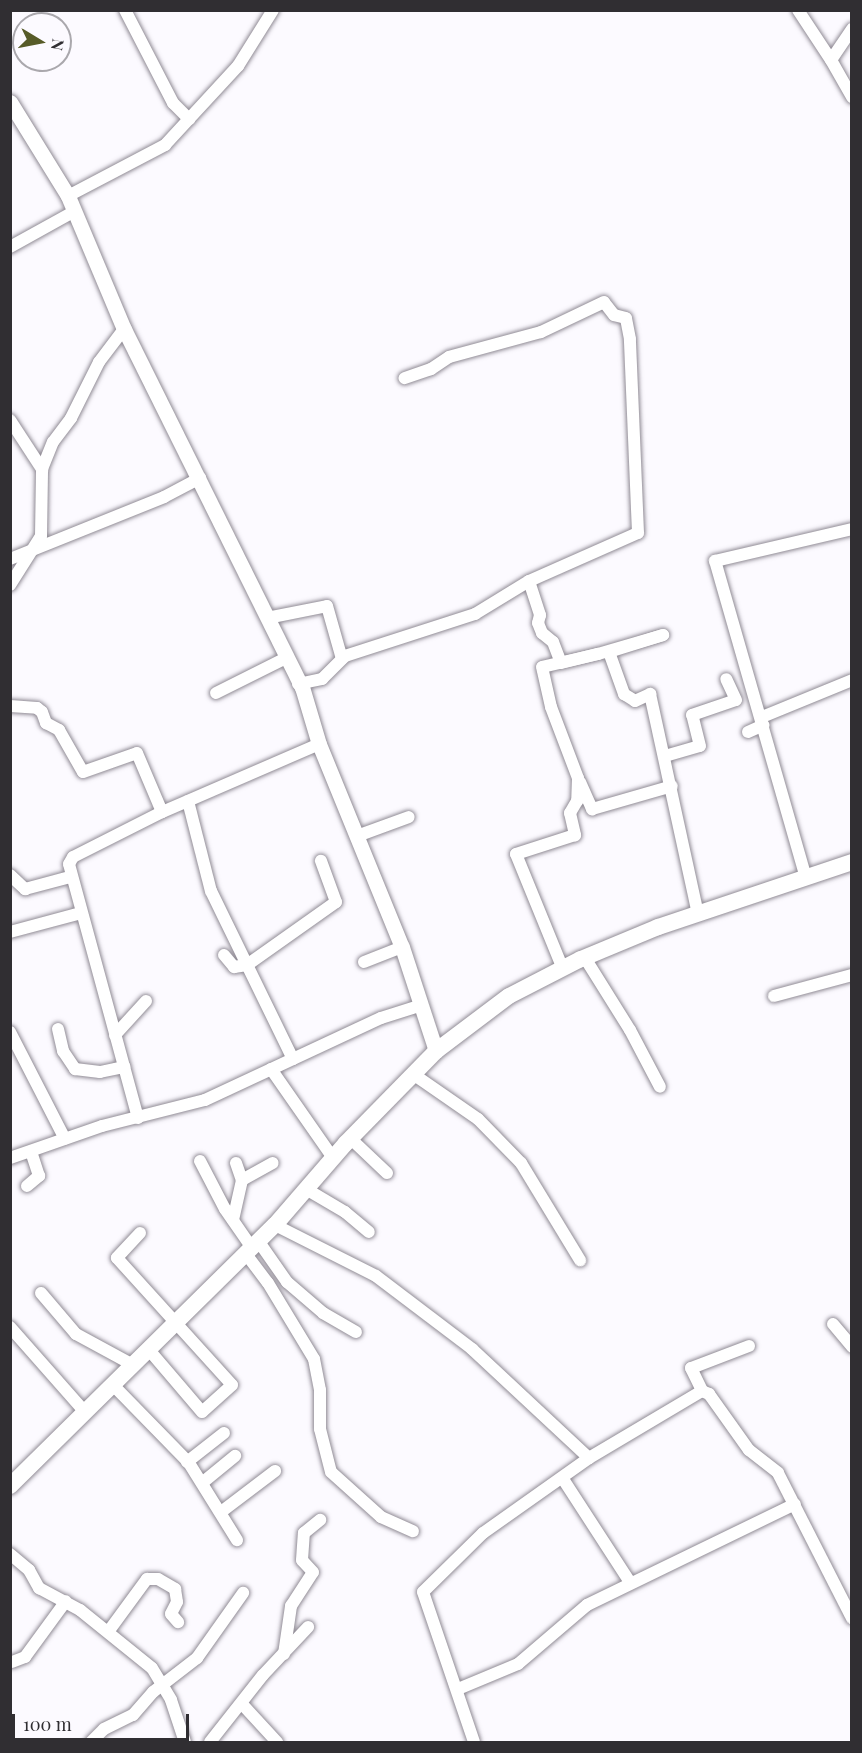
<!DOCTYPE html>
<style>
body{margin:0}
#map{position:relative;width:862px;height:1753px;overflow:hidden;background:#fcfaff;font-family:"Playfair Display",serif}
div>[style]{position:absolute}
[style*='--x']{left:calc(var(--x)*1px);top:calc(var(--y)*1px);width:calc(var(--w)*1px);rotate:calc(var(--a)*1deg)}
.roads{filter:drop-shadow(0 0 2px #908b95) drop-shadow(0 0 2px #908b95)}
.minor>*{height:12px;margin:-6px;padding:0 6px;transform-origin:6px;border-radius:6px;background:#fff}
.tertiary>*{height:15px;margin:-7.5px;padding:0 7.5px;transform-origin:7.5px;border-radius:7.5px;background:#fff}
.secondary>*{height:16px;margin:-8px;padding:0 8px;transform-origin:8px;border-radius:8px;background:#fff}
span{translate:-50% -50%;white-space:nowrap;text-align:center;line-height:1.15;-webkit-text-stroke:5px #fcfaff;paint-order:stroke}
.frame{position:absolute;inset:0;border:12px solid #302e32;pointer-events:none}
.north{position:absolute;left:12px;top:12px;width:60px;height:60px;box-sizing:border-box;background:#fcfaff;border:2px solid #aaa8ad;border-radius:50%;rotate:100deg;font-size:16px;font-weight:700;line-height:24px;text-align:center;color:#302e32}
.north::after{content:'';display:block;margin:auto;width:21px;height:27px;background:#575b28;clip-path:polygon(50% 0,100% 100%,50% 72%,0 100%)}
.scale{position:absolute;left:12px;top:1714px;width:177px;height:27px;box-sizing:border-box;border:3px solid #302e32;border-top:0;padding-left:8px;font-size:18px;line-height:21px;white-space:nowrap;color:#302e32;-webkit-text-stroke:4px #fcfaff;paint-order:stroke}
</style>
<div id="map">
<div class="roads">
<div class="minor">
<div style="--x:125;--y:10;--w:105;--a:62.7"></div>
<div style="--x:173;--y:103;--w:23;--a:45"></div>
<div style="--x:798;--y:10;--w:60;--a:56.6"></div>
<div style="--x:852;--y:29;--w:37;--a:124"></div>
<div style="--x:831;--y:60;--w:43;--a:60.4"></div>
<div style="--x:68;--y:196;--w:110;--a:-27.7"></div>
<div style="--x:165;--y:145;--w:108;--a:-47.3"></div>
<div style="--x:238;--y:66;--w:66;--a:-58"></div>
<div style="--x:10;--y:247;--w:74;--a:-29"></div>
<div style="--x:10;--y:420;--w:59;--a:56.9"></div>
<div style="--x:10;--y:559;--w:166;--a:-21.9"></div>
<div style="--x:164;--y:497;--w:41;--a:-27.8"></div>
<div style="--x:529;--y:581;--w:36;--a:72"></div>
<div style="--x:540;--y:615;--w:8;--a:104"></div>
<div style="--x:538;--y:623;--w:11;--a:68"></div>
<div style="--x:542;--y:633;--w:14;--a:39"></div>
<div style="--x:553;--y:642;--w:22;--a:69"></div>
<div style="--x:561;--y:663;--w:38;--a:-14"></div>
<div style="--x:598;--y:654;--w:57;--a:166.9"></div>
<div style="--x:542;--y:667;--w:41;--a:77.3"></div>
<div style="--x:551;--y:707;--w:76;--a:69.2"></div>
<div style="--x:578;--y:778;--w:23;--a:92"></div>
<div style="--x:577;--y:801;--w:14;--a:120"></div>
<div style="--x:570;--y:813;--w:23;--a:77"></div>
<div style="--x:575;--y:835;--w:62;--a:162.1"></div>
<div style="--x:516;--y:854;--w:124;--a:67.8"></div>
<div style="--x:10;--y:585;--w:58;--a:-57.7"></div>
<div style="--x:41;--y:536;--w:67;--a:-89.1"></div>
<div style="--x:42;--y:469;--w:29;--a:-68"></div>
<div style="--x:53;--y:442;--w:30;--a:-53"></div>
<div style="--x:71;--y:418;--w:63;--a:-63.4"></div>
<div style="--x:99;--y:362;--w:41;--a:-52.9"></div>
<div style="--x:267;--y:618;--w:61;--a:-11.3"></div>
<div style="--x:327;--y:606;--w:55;--a:74.2"></div>
<div style="--x:598;--y:654;--w:68;--a:-16.3"></div>
<div style="--x:663;--y:635;--w:57;--a:162.5"></div>
<div style="--x:609;--y:652;--w:45;--a:70.3"></div>
<div style="--x:624;--y:694;--w:13;--a:32"></div>
<div style="--x:635;--y:701;--w:17;--a:-25"></div>
<div style="--x:650;--y:694;--w:226;--a:77.7"></div>
<div style="--x:298;--y:684;--w:25;--a:-12"></div>
<div style="--x:322;--y:679;--w:33;--a:-45"></div>
<div style="--x:345;--y:656;--w:137;--a:-17.9"></div>
<div style="--x:475;--y:614;--w:63;--a:-31.4"></div>
<div style="--x:529;--y:581;--w:119;--a:-23.8"></div>
<div style="--x:638;--y:533;--w:194;--a:-92.4"></div>
<div style="--x:630;--y:339;--w:21;--a:-101"></div>
<div style="--x:626;--y:318;--w:12;--a:-166"></div>
<div style="--x:614;--y:315;--w:16;--a:-128"></div>
<div style="--x:604;--y:302;--w:70;--a:154.5"></div>
<div style="--x:541;--y:332;--w:95;--a:164.8"></div>
<div style="--x:449;--y:357;--w:22;--a:146"></div>
<div style="--x:431;--y:369;--w:28;--a:161"></div>
<div style="--x:216;--y:693;--w:78;--a:-26.6"></div>
<div style="--x:10;--y:706;--w:27;--a:4"></div>
<div style="--x:37;--y:708;--w:6;--a:39"></div>
<div style="--x:42;--y:712;--w:12;--a:70"></div>
<div style="--x:46;--y:723;--w:15;--a:28"></div>
<div style="--x:59;--y:730;--w:48;--a:60.3"></div>
<div style="--x:83;--y:772;--w:57;--a:-19.4"></div>
<div style="--x:137;--y:753;--w:64;--a:67"></div>
<div style="--x:762;--y:717;--w:97;--a:-22.3"></div>
<div style="--x:748;--y:732;--w:17;--a:-24"></div>
<div style="--x:665;--y:756;--w:36;--a:-16"></div>
<div style="--x:700;--y:746;--w:32;--a:-104"></div>
<div style="--x:692;--y:715;--w:46;--a:-18.8"></div>
<div style="--x:736;--y:700;--w:23;--a:-115"></div>
<div style="--x:580;--y:782;--w:30;--a:66"></div>
<div style="--x:592;--y:809;--w:83;--a:-16"></div>
<div style="--x:188;--y:801;--w:93;--a:75.7"></div>
<div style="--x:211;--y:891;--w:187;--a:64"></div>
<div style="--x:357;--y:836;--w:55;--a:-20.1"></div>
<div style="--x:10;--y:875;--w:21;--a:43"></div>
<div style="--x:25;--y:889;--w:47;--a:-14.9"></div>
<div style="--x:806;--y:878;--w:330;--a:-106"></div>
<div style="--x:715;--y:561;--w:141;--a:-13.1"></div>
<div style="--x:10;--y:932;--w:73;--a:-15"></div>
<div style="--x:224;--y:955;--w:16;--a:50"></div>
<div style="--x:234;--y:967;--w:13;--a:-9"></div>
<div style="--x:247;--y:965;--w:109;--a:-35.3"></div>
<div style="--x:336;--y:902;--w:44;--a:-110.1"></div>
<div style="--x:585;--y:958;--w:85;--a:58"></div>
<div style="--x:630;--y:1030;--w:64;--a:62.2"></div>
<div style="--x:364;--y:962;--w:41;--a:-21.5"></div>
<div style="--x:774;--y:996;--w:81;--a:-15.1"></div>
<div style="--x:58;--y:1029;--w:23;--a:77"></div>
<div style="--x:63;--y:1051;--w:22;--a:56"></div>
<div style="--x:75;--y:1069;--w:25;--a:7"></div>
<div style="--x:100;--y:1072;--w:25;--a:-12"></div>
<div style="--x:10;--y:1032;--w:120;--a:62.8"></div>
<div style="--x:115;--y:1035;--w:46;--a:-47.6"></div>
<div style="--x:271;--y:1069;--w:108;--a:55.1"></div>
<div style="--x:413;--y:1074;--w:79;--a:34.7"></div>
<div style="--x:478;--y:1119;--w:62;--a:45.7"></div>
<div style="--x:521;--y:1163;--w:114;--a:58.7"></div>
<div style="--x:138;--y:1118;--w:263;--a:-105.2"></div>
<div style="--x:69;--y:864;--w:8;--a:-60"></div>
<div style="--x:73;--y:857;--w:100;--a:-26.8"></div>
<div style="--x:162;--y:812;--w:171;--a:-23.4"></div>
<div style="--x:350;--y:1138;--w:51;--a:43.4"></div>
<div style="--x:10;--y:1158;--w:97;--a:-19.2"></div>
<div style="--x:102;--y:1126;--w:106;--a:-14.2"></div>
<div style="--x:205;--y:1100;--w:194;--a:-25"></div>
<div style="--x:381;--y:1018;--w:43;--a:-17.6"></div>
<div style="--x:200;--y:1161;--w:54;--a:62.5"></div>
<div style="--x:225;--y:1209;--w:47;--a:55.3"></div>
<div style="--x:236;--y:1163;--w:18;--a:71"></div>
<div style="--x:27;--y:1186;--w:16;--a:-40"></div>
<div style="--x:39;--y:1176;--w:26;--a:-108"></div>
<div style="--x:306;--y:1189;--w:45;--a:30.5"></div>
<div style="--x:345;--y:1212;--w:31;--a:40"></div>
<div style="--x:233;--y:1220;--w:41;--a:-77.3"></div>
<div style="--x:242;--y:1180;--w:35;--a:-29"></div>
<div style="--x:275;--y:1225;--w:113;--a:26.8"></div>
<div style="--x:376;--y:1276;--w:121;--a:37.2"></div>
<div style="--x:472;--y:1349;--w:160;--a:43"></div>
<div style="--x:589;--y:1458;--w:130;--a:144.7"></div>
<div style="--x:483;--y:1533;--w:84;--a:135.5"></div>
<div style="--x:423;--y:1592;--w:158;--a:71.2"></div>
<div style="--x:140;--y:1233;--w:34;--a:133"></div>
<div style="--x:117;--y:1258;--w:171;--a:47.8"></div>
<div style="--x:232;--y:1385;--w:40;--a:138"></div>
<div style="--x:202;--y:1412;--w:82;--a:-130.5"></div>
<div style="--x:259;--y:1242;--w:49;--a:55"></div>
<div style="--x:287;--y:1282;--w:48;--a:40.7"></div>
<div style="--x:323;--y:1313;--w:38;--a:30"></div>
<div style="--x:246;--y:1254;--w:36;--a:53"></div>
<div style="--x:268;--y:1283;--w:89;--a:58.8"></div>
<div style="--x:314;--y:1359;--w:32;--a:79"></div>
<div style="--x:320;--y:1390;--w:39;--a:90"></div>
<div style="--x:320;--y:1429;--w:44;--a:75.7"></div>
<div style="--x:331;--y:1472;--w:67;--a:42"></div>
<div style="--x:381;--y:1517;--w:35;--a:24"></div>
<div style="--x:41;--y:1293;--w:54;--a:49.5"></div>
<div style="--x:76;--y:1334;--w:65;--a:28.5"></div>
<div style="--x:833;--y:1324;--w:30;--a:50"></div>
<div style="--x:10;--y:1327;--w:113;--a:48.6"></div>
<div style="--x:749;--y:1346;--w:62;--a:159.2"></div>
<div style="--x:691;--y:1368;--w:25;--a:64"></div>
<div style="--x:702;--y:1391;--w:8;--a:23"></div>
<div style="--x:709;--y:1394;--w:69;--a:54.5"></div>
<div style="--x:749;--y:1450;--w:37;--a:38"></div>
<div style="--x:778;--y:1473;--w:163;--a:63"></div>
<div style="--x:113;--y:1385;--w:109;--a:45.7"></div>
<div style="--x:189;--y:1463;--w:91;--a:58.1"></div>
<div style="--x:589;--y:1458;--w:131;--a:-30.7"></div>
<div style="--x:187;--y:1462;--w:47;--a:-38.1"></div>
<div style="--x:563;--y:1479;--w:123;--a:57"></div>
<div style="--x:202;--y:1483;--w:43;--a:-39.3"></div>
<div style="--x:221;--y:1512;--w:68;--a:-37.2"></div>
<div style="--x:10;--y:1554;--w:25;--a:40"></div>
<div style="--x:29;--y:1570;--w:21;--a:61"></div>
<div style="--x:39;--y:1588;--w:47;--a:28.2"></div>
<div style="--x:80;--y:1610;--w:92;--a:38.9"></div>
<div style="--x:152;--y:1668;--w:37;--a:59"></div>
<div style="--x:171;--y:1700;--w:44;--a:71.6"></div>
<div style="--x:108;--y:1632;--w:66;--a:-53.7"></div>
<div style="--x:147;--y:1579;--w:11;--a:0"></div>
<div style="--x:158;--y:1579;--w:20;--a:30"></div>
<div style="--x:175;--y:1589;--w:13;--a:81"></div>
<div style="--x:177;--y:1602;--w:13;--a:117"></div>
<div style="--x:171;--y:1614;--w:11;--a:49"></div>
<div style="--x:284;--y:1654;--w:49;--a:-81.7"></div>
<div style="--x:291;--y:1606;--w:40;--a:-57.1"></div>
<div style="--x:313;--y:1572;--w:16;--a:-133"></div>
<div style="--x:302;--y:1560;--w:27;--a:-86"></div>
<div style="--x:304;--y:1533;--w:21;--a:-39"></div>
<div style="--x:12;--y:1662;--w:14;--a:-21"></div>
<div style="--x:25;--y:1657;--w:69;--a:-53.8"></div>
<div style="--x:458;--y:1689;--w:65;--a:-22.6"></div>
<div style="--x:518;--y:1664;--w:91;--a:-40.5"></div>
<div style="--x:587;--y:1605;--w:231;--a:-25.9"></div>
<div style="--x:242;--y:1704;--w:52;--a:47.4"></div>
<div style="--x:91;--y:1742;--w:18;--a:-45"></div>
<div style="--x:104;--y:1729;--w:32;--a:-26"></div>
<div style="--x:133;--y:1715;--w:30;--a:-49"></div>
<div style="--x:153;--y:1692;--w:56;--a:-37.7"></div>
<div style="--x:197;--y:1658;--w:80;--a:-54.7"></div>
<div style="--x:210;--y:1742;--w:85;--a:-51.7"></div>
<div style="--x:263;--y:1675;--w:66;--a:-46.8"></div>
</div>
<div class="tertiary">
<div style="--x:10;--y:102;--w:110;--a:58.3"></div>
<div style="--x:68;--y:196;--w:144;--a:67.2"></div>
<div style="--x:124;--y:329;--w:400;--a:63.6"></div>
<div style="--x:302;--y:687;--w:59;--a:73.4"></div>
<div style="--x:319;--y:744;--w:219;--a:67.8"></div>
<div style="--x:402;--y:947;--w:109;--a:71.9"></div>
</div>
<div class="secondary">
<div style="--x:10;--y:1486;--w:372;--a:-44.6"></div>
<div style="--x:275;--y:1225;--w:108;--a:-49.1"></div>
<div style="--x:346;--y:1143;--w:129;--a:-45.6"></div>
<div style="--x:436;--y:1051;--w:91;--a:-37"></div>
<div style="--x:509;--y:996;--w:81;--a:-27.2"></div>
<div style="--x:581;--y:959;--w:83;--a:-22.6"></div>
<div style="--x:658;--y:927;--w:205;--a:-18.5"></div>
</div>
</div>
<div class="frame"></div>
<div class="north">N</div>
<div class="scale">100 m</div>
</div>
